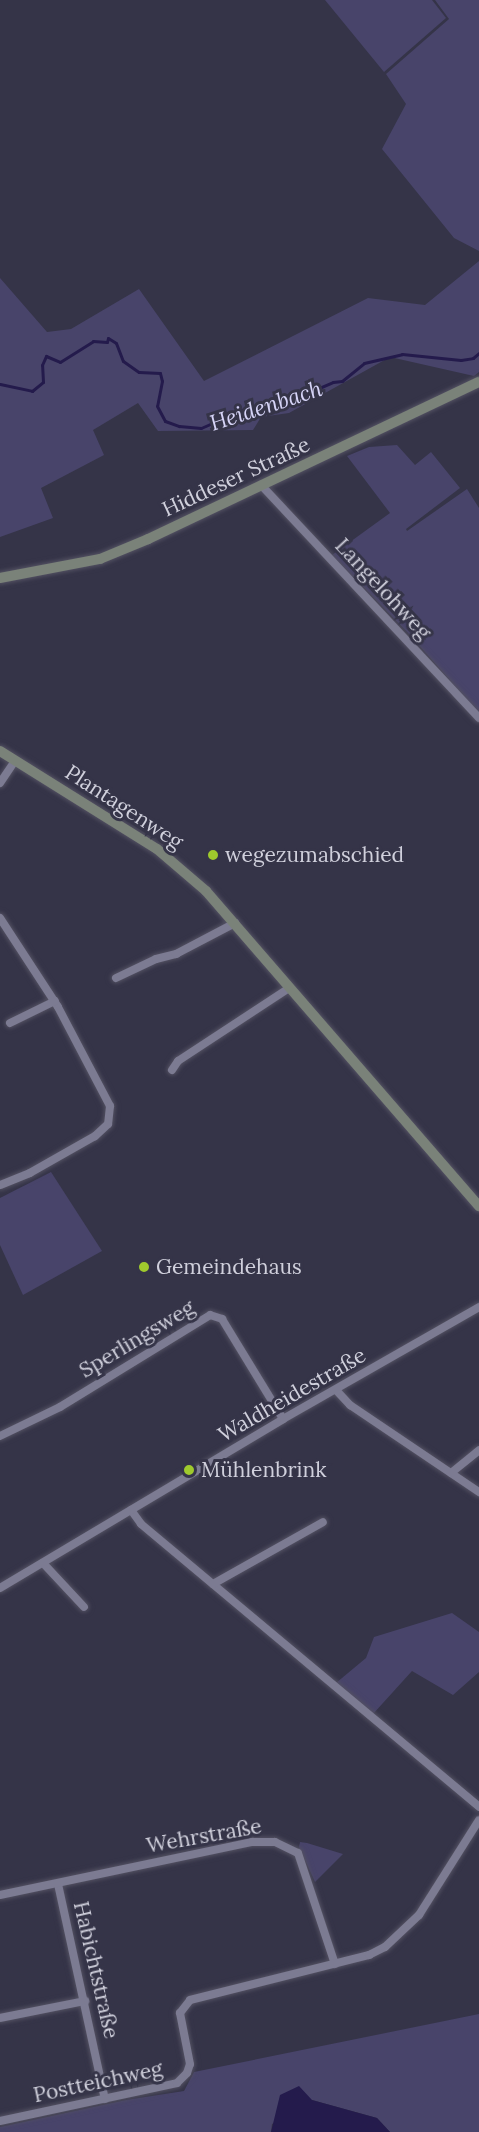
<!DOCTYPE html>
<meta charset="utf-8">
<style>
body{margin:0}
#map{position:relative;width:479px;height:2132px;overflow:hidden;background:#353448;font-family:Lora,serif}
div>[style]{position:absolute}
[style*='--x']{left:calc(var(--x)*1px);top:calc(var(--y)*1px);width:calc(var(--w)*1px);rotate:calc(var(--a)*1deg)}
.green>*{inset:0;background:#48446a}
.water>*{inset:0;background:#241b4c}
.stream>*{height:3px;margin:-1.5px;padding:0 1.5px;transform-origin:1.5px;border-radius:1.5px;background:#241b4c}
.roads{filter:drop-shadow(0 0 2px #535162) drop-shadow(0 0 2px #535162)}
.street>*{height:8px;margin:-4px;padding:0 4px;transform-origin:4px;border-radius:4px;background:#7c7b92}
.secondary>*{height:10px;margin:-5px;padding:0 5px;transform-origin:5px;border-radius:5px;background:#7a8279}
.dots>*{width:16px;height:16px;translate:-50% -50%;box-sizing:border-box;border:3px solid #353448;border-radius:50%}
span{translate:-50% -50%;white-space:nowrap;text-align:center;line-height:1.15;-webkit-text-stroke:6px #353448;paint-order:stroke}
.street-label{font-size:21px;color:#d0d0dc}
.poi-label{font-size:21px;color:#d0d0dc}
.left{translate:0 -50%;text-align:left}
.water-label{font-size:22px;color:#d6d4f7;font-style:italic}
</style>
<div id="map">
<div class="green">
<div style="clip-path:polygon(325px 0,432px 0,446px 18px,384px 72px)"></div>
<div style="clip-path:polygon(435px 0,479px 0,479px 251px,454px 238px,382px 149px,406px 104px,386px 74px,449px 19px)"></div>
<div style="clip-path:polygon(479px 261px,479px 372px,474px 376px,390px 357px,289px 413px,261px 417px,253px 430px,158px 431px,138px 403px,93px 430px,104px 455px,41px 488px,53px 518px,0 537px,0 278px,47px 332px,71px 329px,139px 289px,204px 381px,368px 298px,425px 305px)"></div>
<div style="clip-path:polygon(397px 445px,415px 465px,431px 452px,460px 488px,406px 529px,407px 531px,467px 489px,479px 508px,479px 713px,409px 634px,332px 555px,390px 513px,347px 456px,369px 447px)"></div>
<div style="clip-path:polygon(51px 1172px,102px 1251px,23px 1295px,0 1245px,0 1198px)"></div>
<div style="clip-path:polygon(452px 1613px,479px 1632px,479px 1672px,453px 1695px,412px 1671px,373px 1714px,336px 1683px,366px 1658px,374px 1637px)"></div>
<div style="clip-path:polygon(300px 1842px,307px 1843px,343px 1854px,315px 1882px,299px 1847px)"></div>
<div style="clip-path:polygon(479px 2014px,479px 2132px,390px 2132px,377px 2118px,312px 2100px,272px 2124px,271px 2132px,0 2132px,0 2127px,126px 2100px,184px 2091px,194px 2072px)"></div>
</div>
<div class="water">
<div style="clip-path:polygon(299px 2086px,312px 2100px,377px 2118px,390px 2132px,271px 2132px,280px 2095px)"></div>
</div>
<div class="stream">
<div style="--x:0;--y:384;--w:33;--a:12"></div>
<div style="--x:32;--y:391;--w:14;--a:-39"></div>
<div style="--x:43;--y:382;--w:17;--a:-93"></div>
<div style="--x:42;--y:365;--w:10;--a:-66"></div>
<div style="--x:46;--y:356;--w:15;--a:23"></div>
<div style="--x:60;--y:362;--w:39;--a:-32"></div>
<div style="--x:93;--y:341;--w:14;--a:4"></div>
<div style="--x:107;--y:342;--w:4;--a:-76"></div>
<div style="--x:108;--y:338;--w:9;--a:32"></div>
<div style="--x:116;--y:343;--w:19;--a:69"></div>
<div style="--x:123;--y:361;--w:19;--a:35"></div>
<div style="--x:139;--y:372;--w:21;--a:3"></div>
<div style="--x:160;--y:373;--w:8;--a:76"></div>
<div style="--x:162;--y:381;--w:25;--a:101"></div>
<div style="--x:157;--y:406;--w:17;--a:62"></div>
<div style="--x:165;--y:421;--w:15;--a:20"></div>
<div style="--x:179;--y:426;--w:22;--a:5"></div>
<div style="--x:201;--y:428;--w:47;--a:-23.8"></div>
<div style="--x:244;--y:409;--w:19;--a:3"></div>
<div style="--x:263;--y:410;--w:18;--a:-34"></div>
<div style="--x:278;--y:400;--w:18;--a:-6"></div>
<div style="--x:296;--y:398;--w:40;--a:-23.4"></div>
<div style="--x:333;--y:382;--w:9;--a:-6"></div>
<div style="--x:342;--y:381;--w:28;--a:-39"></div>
<div style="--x:364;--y:363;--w:39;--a:-13"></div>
<div style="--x:402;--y:354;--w:59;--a:5.8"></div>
<div style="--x:461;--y:360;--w:12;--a:-9"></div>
<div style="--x:473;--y:358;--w:8;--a:-40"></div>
</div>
<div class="roads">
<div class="street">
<div style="--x:261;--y:485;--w:319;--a:46.9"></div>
<div style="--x:0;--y:783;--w:27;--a:-56"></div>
<div style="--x:0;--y:918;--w:106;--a:56.9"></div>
<div style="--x:58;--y:1007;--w:112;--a:62.3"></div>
<div style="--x:110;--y:1106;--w:18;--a:96"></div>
<div style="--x:108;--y:1124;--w:18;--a:137"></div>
<div style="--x:95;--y:1136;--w:75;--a:150.4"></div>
<div style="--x:30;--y:1173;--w:32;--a:158"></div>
<div style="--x:116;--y:978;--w:44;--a:-25.4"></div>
<div style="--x:156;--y:959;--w:21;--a:-14"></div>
<div style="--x:176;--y:954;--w:67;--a:-27.7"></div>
<div style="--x:10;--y:1023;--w:50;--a:-26.1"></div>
<div style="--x:172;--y:1070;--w:11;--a:-56"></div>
<div style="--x:178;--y:1061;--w:133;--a:-33.3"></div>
<div style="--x:336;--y:1390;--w:21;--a:47"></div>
<div style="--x:350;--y:1405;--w:156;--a:34"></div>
<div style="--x:0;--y:1436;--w:67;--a:-25.8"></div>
<div style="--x:60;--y:1407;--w:176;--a:-31.5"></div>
<div style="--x:210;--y:1315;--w:13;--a:18"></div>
<div style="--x:222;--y:1319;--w:117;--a:58.6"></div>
<div style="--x:451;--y:1473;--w:36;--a:-39"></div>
<div style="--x:131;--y:1510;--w:17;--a:54"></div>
<div style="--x:141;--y:1524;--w:441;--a:39.9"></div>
<div style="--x:43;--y:1563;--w:60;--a:47"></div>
<div style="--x:213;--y:1584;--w:126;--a:-29.4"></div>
<div style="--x:0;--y:1588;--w:330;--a:-30.8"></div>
<div style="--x:283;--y:1419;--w:226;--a:-29.7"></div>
<div style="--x:58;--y:1884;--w:220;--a:77.7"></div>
<div style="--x:0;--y:1895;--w:258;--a:-11.9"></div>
<div style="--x:252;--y:1842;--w:23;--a:0"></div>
<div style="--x:275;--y:1842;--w:25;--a:26"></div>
<div style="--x:298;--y:1853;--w:117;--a:71.6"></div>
<div style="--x:0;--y:2018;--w:87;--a:-11.3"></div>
<div style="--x:0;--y:2121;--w:181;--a:-12.1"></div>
<div style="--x:177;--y:2083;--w:14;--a:-45"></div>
<div style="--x:187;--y:2073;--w:9;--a:-72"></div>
<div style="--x:190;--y:2064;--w:52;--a:-101.1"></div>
<div style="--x:180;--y:2013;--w:16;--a:-52"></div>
<div style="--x:190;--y:2000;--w:185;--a:-14.1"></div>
<div style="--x:369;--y:1955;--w:18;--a:-27"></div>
<div style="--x:385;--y:1947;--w:47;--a:-43.3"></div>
<div style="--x:419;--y:1915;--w:112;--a:-57.7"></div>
</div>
<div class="secondary">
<div style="--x:0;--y:578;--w:102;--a:-10.8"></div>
<div style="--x:100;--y:559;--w:52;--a:-22.6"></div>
<div style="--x:148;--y:539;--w:366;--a:-25.4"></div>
<div style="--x:0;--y:751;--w:185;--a:32"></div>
<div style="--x:157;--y:849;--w:65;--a:40.6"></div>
<div style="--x:206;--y:891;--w:417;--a:49.1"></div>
</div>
</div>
<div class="dots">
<div style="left:213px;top:855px;background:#9fca2d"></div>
<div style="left:144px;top:1267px;background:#9fca2d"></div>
<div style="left:189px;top:1470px;background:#9fca2d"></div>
</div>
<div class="street-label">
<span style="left:236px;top:477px;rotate:-25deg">Hiddeser Straße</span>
<span style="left:383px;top:589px;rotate:47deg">Langelohweg</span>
<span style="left:124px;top:807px;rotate:33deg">Plantagenweg</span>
<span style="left:137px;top:1339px;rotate:-31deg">Sperlingsweg</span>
<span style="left:292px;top:1395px;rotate:-30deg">Waldheidestraße</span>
<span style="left:204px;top:1836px;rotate:-10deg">Wehrstraße</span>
<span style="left:96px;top:1970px;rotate:77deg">Habichtstraße</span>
<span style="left:98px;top:2082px;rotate:-12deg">Postteichweg</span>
</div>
<div class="poi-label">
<span class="left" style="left:225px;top:855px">wegezumabschied</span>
<span class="left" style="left:156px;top:1267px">Gemeindehaus</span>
<span class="left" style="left:201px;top:1470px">Mühlenbrink</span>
</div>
<div class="water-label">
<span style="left:266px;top:406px;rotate:-18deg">Heidenbach</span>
</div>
</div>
